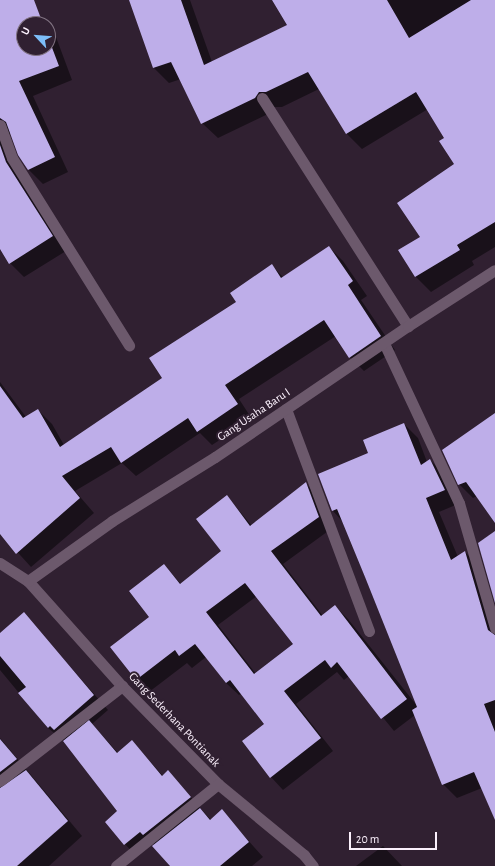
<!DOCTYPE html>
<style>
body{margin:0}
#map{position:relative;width:495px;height:866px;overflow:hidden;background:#302031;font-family:"Alegreya Sans",sans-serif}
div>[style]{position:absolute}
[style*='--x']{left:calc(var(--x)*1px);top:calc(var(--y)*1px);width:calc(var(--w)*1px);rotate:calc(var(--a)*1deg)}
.shadow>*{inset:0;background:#0007}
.building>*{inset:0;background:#beaee9}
.minor>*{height:11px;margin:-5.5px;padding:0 5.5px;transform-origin:5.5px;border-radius:5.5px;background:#6c596c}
span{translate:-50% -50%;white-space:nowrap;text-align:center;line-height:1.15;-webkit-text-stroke:4px #302031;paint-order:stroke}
.street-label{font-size:12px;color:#fbf0fc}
.north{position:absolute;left:16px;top:16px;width:40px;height:40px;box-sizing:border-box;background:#302031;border:1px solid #817382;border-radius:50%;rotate:296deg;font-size:11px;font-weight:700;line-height:16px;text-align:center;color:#fbf0fc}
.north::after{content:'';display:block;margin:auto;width:14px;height:18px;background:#7dbef9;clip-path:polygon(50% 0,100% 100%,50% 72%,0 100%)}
.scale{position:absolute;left:349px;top:832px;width:88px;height:18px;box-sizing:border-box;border:2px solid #fbf0fc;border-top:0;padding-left:5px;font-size:12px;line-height:14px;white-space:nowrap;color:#fbf0fc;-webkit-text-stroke:3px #302031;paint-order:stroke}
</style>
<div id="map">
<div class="shadow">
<div style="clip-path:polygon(0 0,32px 0,43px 24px,24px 24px,24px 48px,48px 48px,48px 29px,56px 37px,72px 80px,33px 96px,68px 172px,43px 184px,29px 170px,11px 133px,7px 138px,66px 251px,24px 277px,10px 263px,0 247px)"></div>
<div style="clip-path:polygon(130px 0,190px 0,212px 62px,289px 25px,273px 0,495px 0,495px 247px,472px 261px,474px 265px,431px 292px,415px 276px,421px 237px,455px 165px,446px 138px,428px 109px,362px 149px,347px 134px,319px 89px,282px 107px,274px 107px,270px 113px,218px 138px,202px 123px,181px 79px,169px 83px,154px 68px)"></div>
<div style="clip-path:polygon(329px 247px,343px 261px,367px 296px,361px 300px,395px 350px,364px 371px,350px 357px,336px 336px,239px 399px,252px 419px,212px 445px,200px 433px,136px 476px,122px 463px,75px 491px,94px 513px,31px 567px,0 533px,0 382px,26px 417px,38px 410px,52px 424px,64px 445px,163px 378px,272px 266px,284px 278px)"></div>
<div style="clip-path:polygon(495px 415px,495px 521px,477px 496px,473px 498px,459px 484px)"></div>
<div style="clip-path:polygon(evenodd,404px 424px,418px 438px,427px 462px,430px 460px,444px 474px,458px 504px,439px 512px,458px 557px,465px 552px,479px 566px,495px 621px,495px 815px,482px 788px,457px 798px,443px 784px,415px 715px,394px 731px,349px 676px,344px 680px,337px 672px,296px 704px,333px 751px,283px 790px,271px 777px,266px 724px,242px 693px,239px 695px,226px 683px,206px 657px,192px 668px,187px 663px,149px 692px,112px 647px,150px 617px,164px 565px,181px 584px,222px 552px,227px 496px,252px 526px,306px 484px,318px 496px,331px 529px,283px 564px,323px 616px,335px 606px,348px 619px,418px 707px,343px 522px,333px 511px,369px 454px,404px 424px,257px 596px,294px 644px,256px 674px,218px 625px,257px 596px)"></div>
<div style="clip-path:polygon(24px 614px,108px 710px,92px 724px,118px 753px,132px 741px,163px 776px,168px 772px,211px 820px,222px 811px,263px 857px,252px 866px,170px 866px,153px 843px,137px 857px,125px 844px,106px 822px,119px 811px,64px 741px,48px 728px,0 670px,0 634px)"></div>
<div style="clip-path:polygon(0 738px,82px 836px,49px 866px,0 866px)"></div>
<div style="clip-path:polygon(383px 846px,402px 866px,356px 866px)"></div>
</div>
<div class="building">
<div style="clip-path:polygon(0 0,34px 0,43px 24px,24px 24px,24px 48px,48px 48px,48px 37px,59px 66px,19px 81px,55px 157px,28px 170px,18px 155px,6px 122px,0 118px)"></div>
<div style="clip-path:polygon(129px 0,181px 0,204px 65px,287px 25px,272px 0,387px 0,409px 38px,471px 0,495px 0,495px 222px,457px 245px,460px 250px,415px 277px,398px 250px,420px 237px,397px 203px,454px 164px,439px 141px,444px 138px,416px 92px,346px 134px,308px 72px,266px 92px,259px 92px,255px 98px,201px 124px,171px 62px,153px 68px)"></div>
<div style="clip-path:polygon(0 145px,6px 162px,53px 236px,9px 264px,0 249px)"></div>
<div style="clip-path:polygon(329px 246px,353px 281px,348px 285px,381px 336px,349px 358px,324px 320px,225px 385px,238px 404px,197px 432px,188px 418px,121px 463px,111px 447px,62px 476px,80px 498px,16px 554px,0 534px,0 386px,23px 418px,38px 409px,60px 447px,162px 378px,149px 358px,236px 302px,230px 293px,272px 264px,281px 278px)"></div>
<div style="clip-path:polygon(495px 413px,495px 523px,466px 482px,458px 485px,442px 450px)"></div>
<div style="clip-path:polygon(404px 423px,421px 465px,430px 459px,445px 490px,426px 498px,451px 560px,465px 551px,488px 630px,495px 635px,495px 700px,484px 704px,495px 732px,495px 820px,474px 772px,442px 785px,412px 710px,417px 707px,365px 577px,337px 509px,332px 511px,318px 474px,368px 453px,363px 440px)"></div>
<div style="clip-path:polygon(evenodd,306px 482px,319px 517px,271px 551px,321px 616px,335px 605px,407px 699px,381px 719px,337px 662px,331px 668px,325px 660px,284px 691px,321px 738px,270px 778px,242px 741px,264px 724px,230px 680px,226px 683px,195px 644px,179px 656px,175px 650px,136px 680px,110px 647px,149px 617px,129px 591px,164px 564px,180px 584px,221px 551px,196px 519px,227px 495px,250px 526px,306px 482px,245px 583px,293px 644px,254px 674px,206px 612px,245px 583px)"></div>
<div style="clip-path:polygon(495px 531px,495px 603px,478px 543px)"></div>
<div style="clip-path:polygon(24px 612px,94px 695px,54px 730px,50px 726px,48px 728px,18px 693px,26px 687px,0 656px,0 633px)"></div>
<div style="clip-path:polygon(89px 720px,117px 753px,132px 740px,162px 776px,168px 770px,191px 797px,143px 835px,140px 832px,124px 845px,105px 822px,117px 811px,63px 741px)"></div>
<div style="clip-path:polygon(0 739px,17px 759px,0 772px)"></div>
<div style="clip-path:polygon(26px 770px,68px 821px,17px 866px,0 866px,0 788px)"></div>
<div style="clip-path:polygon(200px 808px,210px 820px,222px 809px,249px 842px,220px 866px,170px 866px,152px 846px)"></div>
</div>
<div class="minor">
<div style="--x:262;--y:98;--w:271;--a:57.4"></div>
<div style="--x:0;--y:125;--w:35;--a:70"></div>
<div style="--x:12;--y:158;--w:221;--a:58"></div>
<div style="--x:384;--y:343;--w:177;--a:64.9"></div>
<div style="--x:459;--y:503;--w:130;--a:73.9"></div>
<div style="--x:286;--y:409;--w:237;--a:69.5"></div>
<div style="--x:0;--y:563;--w:33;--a:33"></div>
<div style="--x:28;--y:581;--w:141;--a:48.2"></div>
<div style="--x:122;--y:686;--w:137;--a:45.6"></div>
<div style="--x:218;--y:784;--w:112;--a:39.5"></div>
<div style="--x:304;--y:855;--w:14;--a:51"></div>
<div style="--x:28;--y:581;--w:103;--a:-35.5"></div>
<div style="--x:112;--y:521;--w:121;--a:-31.9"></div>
<div style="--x:215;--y:457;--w:233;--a:-34.2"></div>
<div style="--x:408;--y:326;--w:103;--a:-32.8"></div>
<div style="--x:0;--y:781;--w:155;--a:-37.9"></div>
<div style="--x:116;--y:866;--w:131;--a:-38.8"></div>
</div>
<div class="street-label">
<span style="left:254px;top:415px;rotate:-34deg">Gang Usaha Baru I</span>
<span style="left:174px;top:720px;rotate:46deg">Gang Sederhana Pontianak</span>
</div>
<div class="north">U</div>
<div class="scale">20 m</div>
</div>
